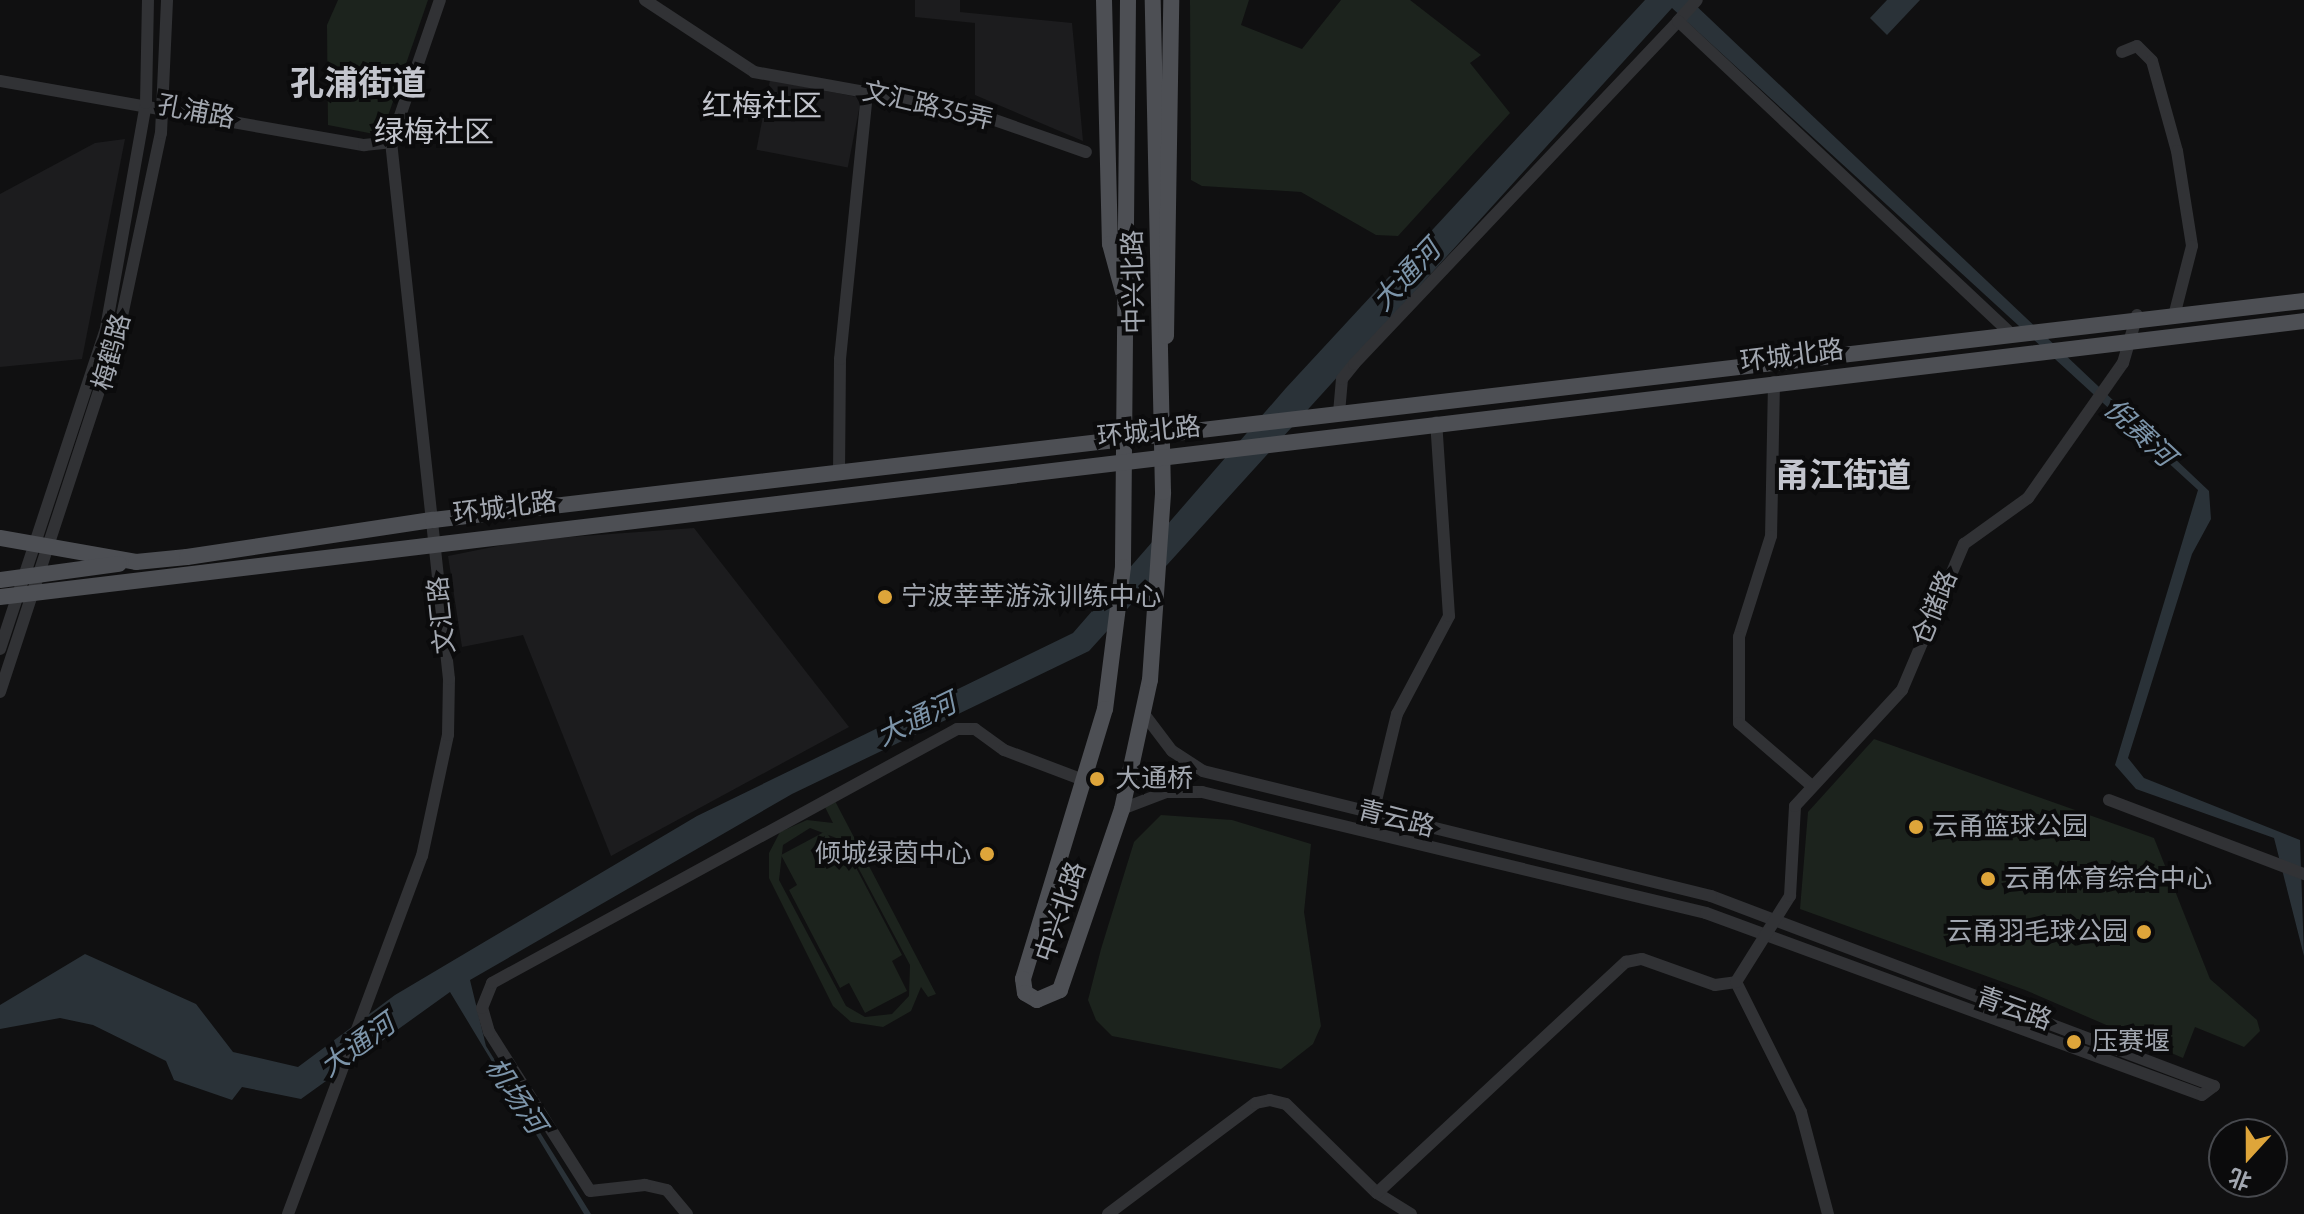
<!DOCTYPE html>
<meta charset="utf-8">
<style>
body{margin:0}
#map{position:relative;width:2304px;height:1214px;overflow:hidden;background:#101011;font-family:Montserrat,"Noto Sans SC",sans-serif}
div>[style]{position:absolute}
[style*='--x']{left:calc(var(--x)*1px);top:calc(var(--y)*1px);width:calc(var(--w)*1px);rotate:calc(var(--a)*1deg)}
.built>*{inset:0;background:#1c1c1e;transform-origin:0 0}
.green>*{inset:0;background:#1c231d}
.water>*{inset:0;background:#2a3238}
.minor>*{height:12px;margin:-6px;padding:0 6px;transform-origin:6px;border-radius:6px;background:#313235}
.major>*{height:16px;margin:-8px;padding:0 8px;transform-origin:8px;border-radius:8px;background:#4d4f54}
.dots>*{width:22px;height:22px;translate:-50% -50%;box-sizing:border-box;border:4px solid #0b0b0c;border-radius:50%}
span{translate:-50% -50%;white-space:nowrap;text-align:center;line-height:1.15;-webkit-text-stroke:8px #0b0b0c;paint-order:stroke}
.street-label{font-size:26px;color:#a2a7b0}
.poi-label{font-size:26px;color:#a2a7b0}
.left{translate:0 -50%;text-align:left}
.right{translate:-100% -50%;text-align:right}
.water-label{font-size:28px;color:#7c94a9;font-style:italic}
.quarter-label{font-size:30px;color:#c3c5cd}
.district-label{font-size:34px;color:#c3c5cd;font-weight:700}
.north{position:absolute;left:2208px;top:1118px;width:80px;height:80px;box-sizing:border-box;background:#0b0b0c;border:2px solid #47494e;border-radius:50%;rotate:201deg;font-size:22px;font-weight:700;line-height:32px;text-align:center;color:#a2a7b0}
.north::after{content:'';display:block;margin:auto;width:28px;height:36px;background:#dea53a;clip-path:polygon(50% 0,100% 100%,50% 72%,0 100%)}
</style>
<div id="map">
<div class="built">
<div style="clip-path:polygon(915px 0,960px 0,960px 12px,1072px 23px,1083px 141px,975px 95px,975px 23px,915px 17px)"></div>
<div style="left:770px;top:80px;width:93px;height:71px;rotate:11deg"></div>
<div style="clip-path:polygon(125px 139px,82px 359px,0 367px,0 194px,95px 143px)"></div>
<div style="clip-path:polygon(694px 528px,849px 727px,611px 856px,523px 635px,462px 647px,448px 556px,528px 540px)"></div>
</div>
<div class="green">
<div style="clip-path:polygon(338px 0,428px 0,389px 113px,374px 134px,328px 125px,327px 25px)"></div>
<div style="clip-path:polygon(1190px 0,1249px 0,1241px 25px,1302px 49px,1341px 0,1410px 0,1481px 55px,1470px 63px,1510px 113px,1398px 236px,1376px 235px,1301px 192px,1202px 186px,1191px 180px)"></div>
<div style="clip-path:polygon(1874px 739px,2154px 838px,2210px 979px,2257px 1020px,2260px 1031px,2244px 1047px,2195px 1027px,2183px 1058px,2025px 990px,1800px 909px,1808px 812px)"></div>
<div style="clip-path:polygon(evenodd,835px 801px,936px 994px,928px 997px,921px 987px,911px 1011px,883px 1027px,851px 1022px,833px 1006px,769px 878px,769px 853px,780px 832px,807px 820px,833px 823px,825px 807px,835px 801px,810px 828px,844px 841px,910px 965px,909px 996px,892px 1014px,865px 1017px,846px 1006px,779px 880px,783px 845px,810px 828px)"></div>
<div style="clip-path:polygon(1161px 815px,1232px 820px,1311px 844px,1304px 912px,1321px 1026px,1313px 1044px,1281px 1069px,1112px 1036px,1096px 1020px,1088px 1000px,1101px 949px,1134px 842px)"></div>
<div style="clip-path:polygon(826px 831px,843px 861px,851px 858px,902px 955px,892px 961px,907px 991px,865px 1013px,849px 983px,840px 988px,789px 890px,797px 885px,781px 855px)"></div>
</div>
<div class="water">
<div style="clip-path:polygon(1645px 0,1690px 0,2209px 491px,2211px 519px,2192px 554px,2128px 758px,2144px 778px,2300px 840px,2304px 956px,2274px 838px,2136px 789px,2115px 765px,2198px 490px,1672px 8px,1089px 651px,792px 794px,470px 980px,486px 1046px,591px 1214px,584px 1214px,450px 992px,301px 1099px,242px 1087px,232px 1100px,174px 1080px,166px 1061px,93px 1025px,60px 1018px,0 1029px,0 1005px,85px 954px,196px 1004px,233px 1052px,298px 1067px,395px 995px,697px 816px,1073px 633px,1286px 388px)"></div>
<div style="clip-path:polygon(1887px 0,1920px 0,1887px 35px,1870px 18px)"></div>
</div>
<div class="minor">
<div style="--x:645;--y:0;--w:131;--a:33.4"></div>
<div style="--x:754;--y:72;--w:215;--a:10.2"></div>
<div style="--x:966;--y:110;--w:127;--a:19.3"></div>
<div style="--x:1678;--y:21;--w:28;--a:-48"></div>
<div style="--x:2122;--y:52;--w:16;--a:-22"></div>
<div style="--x:2137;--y:46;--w:21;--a:45"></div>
<div style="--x:2152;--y:61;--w:93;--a:74.5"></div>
<div style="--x:2177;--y:151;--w:96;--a:81"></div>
<div style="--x:2192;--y:246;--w:68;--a:104.4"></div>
<div style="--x:0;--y:81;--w:370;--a:10"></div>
<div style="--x:364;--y:145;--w:27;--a:-6"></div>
<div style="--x:1774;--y:382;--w:154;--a:91.1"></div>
<div style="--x:1771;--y:536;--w:106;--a:107.6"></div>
<div style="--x:1739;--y:637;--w:86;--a:90"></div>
<div style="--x:1739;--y:723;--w:96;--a:40.8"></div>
<div style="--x:1339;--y:413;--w:34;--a:-85"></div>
<div style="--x:1342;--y:379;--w:19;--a:-51"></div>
<div style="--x:1354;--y:364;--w:472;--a:-46.6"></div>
<div style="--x:1678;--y:21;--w:453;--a:43.2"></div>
<div style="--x:839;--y:474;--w:115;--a:-89.5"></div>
<div style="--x:840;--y:359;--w:268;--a:-84.2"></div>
<div style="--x:0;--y:649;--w:338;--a:-71.7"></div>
<div style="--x:106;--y:328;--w:229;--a:-79.9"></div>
<div style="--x:146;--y:103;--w:103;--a:-88.9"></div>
<div style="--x:0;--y:692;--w:381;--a:-71.8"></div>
<div style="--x:119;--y:330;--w:201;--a:-78"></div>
<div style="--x:161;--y:133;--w:133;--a:-87.4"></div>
<div style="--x:2109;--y:800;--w:209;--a:20.8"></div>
<div style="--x:1122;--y:809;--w:47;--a:-21.1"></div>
<div style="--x:1166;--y:792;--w:36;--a:0"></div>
<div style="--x:1202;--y:792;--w:518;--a:13.5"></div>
<div style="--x:1706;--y:913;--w:528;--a:20.15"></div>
<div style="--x:2202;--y:1095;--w:15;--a:-37"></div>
<div style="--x:2214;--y:1086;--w:538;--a:-159.31"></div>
<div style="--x:1711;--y:896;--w:523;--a:-166.18"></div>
<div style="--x:1203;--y:771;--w:37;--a:-147"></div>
<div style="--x:1172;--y:751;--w:46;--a:-127.1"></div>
<div style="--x:1373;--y:813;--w:102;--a:-76.4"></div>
<div style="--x:1397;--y:714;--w:111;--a:-62"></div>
<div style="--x:1449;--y:616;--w:194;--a:-93.8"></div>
<div style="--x:1736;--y:982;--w:145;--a:63.4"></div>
<div style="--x:1801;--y:1112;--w:106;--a:75.2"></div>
<div style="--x:1377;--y:1193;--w:40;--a:32"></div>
<div style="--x:288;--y:1214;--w:382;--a:-69.5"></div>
<div style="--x:422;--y:856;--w:124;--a:-77.9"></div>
<div style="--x:448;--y:735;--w:56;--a:-89"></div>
<div style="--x:449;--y:679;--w:540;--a:-96.16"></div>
<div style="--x:391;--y:142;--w:150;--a:-71"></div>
<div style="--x:687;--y:1214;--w:31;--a:-130"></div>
<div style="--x:667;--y:1190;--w:23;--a:-167"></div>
<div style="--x:645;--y:1185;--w:55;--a:173.8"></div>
<div style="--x:590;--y:1191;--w:188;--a:-122.4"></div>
<div style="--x:489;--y:1032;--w:25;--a:-106"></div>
<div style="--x:482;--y:1008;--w:27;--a:-68"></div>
<div style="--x:492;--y:983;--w:530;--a:-28.64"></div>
<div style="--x:957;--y:729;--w:18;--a:0"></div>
<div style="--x:975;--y:729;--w:36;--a:36"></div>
<div style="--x:1004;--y:750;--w:88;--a:20.7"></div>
<div style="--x:1108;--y:1214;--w:185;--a:-36.9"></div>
<div style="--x:1256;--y:1103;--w:14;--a:-12"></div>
<div style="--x:1270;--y:1100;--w:16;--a:14"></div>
<div style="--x:1286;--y:1104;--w:127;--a:44.4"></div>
<div style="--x:1377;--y:1193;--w:340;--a:-42.9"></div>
<div style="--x:1626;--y:962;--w:16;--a:-11"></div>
<div style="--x:1642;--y:959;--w:77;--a:19.6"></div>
<div style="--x:1715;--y:985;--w:21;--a:-8"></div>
<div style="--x:1736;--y:982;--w:102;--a:-57.9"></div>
<div style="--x:1790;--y:896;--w:90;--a:-86.8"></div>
<div style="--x:1795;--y:806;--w:158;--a:-47.3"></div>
<div style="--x:1902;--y:690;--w:159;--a:-67"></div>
<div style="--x:1964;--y:544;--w:79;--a:-35.7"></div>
<div style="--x:2028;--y:498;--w:165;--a:-54.9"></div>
<div style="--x:2123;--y:363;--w:50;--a:-73.7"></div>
</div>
<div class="major">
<div style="--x:1104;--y:0;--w:244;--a:88.6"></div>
<div style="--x:1110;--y:244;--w:50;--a:74.8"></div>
<div style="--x:1128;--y:0;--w:567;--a:90.51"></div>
<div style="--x:1123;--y:567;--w:143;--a:97.2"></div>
<div style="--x:1105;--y:709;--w:282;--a:106.9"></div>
<div style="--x:1023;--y:979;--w:14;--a:82"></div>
<div style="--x:1025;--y:993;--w:14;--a:30"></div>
<div style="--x:1037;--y:1000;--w:25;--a:-23"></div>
<div style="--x:1060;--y:990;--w:191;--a:-71.1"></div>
<div style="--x:1122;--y:809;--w:132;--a:-77.8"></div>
<div style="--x:1150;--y:680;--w:188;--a:-86"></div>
<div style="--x:1163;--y:492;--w:492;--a:-91.2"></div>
<div style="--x:1166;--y:336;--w:336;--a:-89.1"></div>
<div style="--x:0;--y:538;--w:138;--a:10"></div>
<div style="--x:136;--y:562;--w:51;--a:-5.6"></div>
<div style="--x:187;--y:557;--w:249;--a:-8.6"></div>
<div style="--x:433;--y:520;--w:1884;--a:-6.68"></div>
<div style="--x:0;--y:580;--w:120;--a:-7.7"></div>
<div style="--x:0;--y:597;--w:2320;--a:-6.83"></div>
</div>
<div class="dots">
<div style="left:885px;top:597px;background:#dea53a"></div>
<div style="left:1097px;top:779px;background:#dea53a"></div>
<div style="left:1916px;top:827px;background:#dea53a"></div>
<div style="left:987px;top:854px;background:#dea53a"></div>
<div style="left:1988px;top:879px;background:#dea53a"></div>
<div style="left:2144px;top:932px;background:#dea53a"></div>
<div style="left:2074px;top:1042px;background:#dea53a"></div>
</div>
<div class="street-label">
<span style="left:928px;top:106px;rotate:13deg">文汇路35弄</span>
<span style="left:196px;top:112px;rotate:11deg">孔浦路</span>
<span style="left:1134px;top:282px;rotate:-91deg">中兴北路</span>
<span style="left:112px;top:352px;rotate:-75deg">梅鹤路</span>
<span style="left:1792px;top:356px;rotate:-7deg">环城北路</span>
<span style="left:1149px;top:432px;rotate:-6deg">环城北路</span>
<span style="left:505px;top:508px;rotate:-7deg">环城北路</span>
<span style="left:1935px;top:608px;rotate:-68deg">仓储路</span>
<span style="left:442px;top:615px;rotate:-96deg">文汇路</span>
<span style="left:1396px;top:819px;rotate:14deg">青云路</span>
<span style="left:1061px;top:912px;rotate:-71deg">中兴北路</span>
<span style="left:2014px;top:1009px;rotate:20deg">青云路</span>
</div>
<div class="poi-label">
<span class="left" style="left:901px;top:597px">宁波莘莘游泳训练中心</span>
<span class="left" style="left:1115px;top:779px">大通桥</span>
<span class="left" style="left:1932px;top:827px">云甬篮球公园</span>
<span class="right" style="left:971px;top:854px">倾城绿茵中心</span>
<span class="left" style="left:2004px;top:879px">云甬体育综合中心</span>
<span class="right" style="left:2128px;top:932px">云甬羽毛球公园</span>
<span class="left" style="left:2092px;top:1042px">压赛堰</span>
</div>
<div class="water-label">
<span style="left:1406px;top:275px;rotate:-47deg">大通河</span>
<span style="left:2140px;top:432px;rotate:43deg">倪赛河</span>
<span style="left:916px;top:719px;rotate:-26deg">大通河</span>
<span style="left:357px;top:1045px;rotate:-36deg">大通河</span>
<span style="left:516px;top:1095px;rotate:56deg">机场河</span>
</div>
<div class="quarter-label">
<span style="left:762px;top:106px">红梅社区</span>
<span style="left:434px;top:132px">绿梅社区</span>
</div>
<div class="district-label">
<span style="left:358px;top:84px">孔浦街道</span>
<span style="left:1843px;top:476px">甬江街道</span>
</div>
<div class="north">北</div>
</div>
